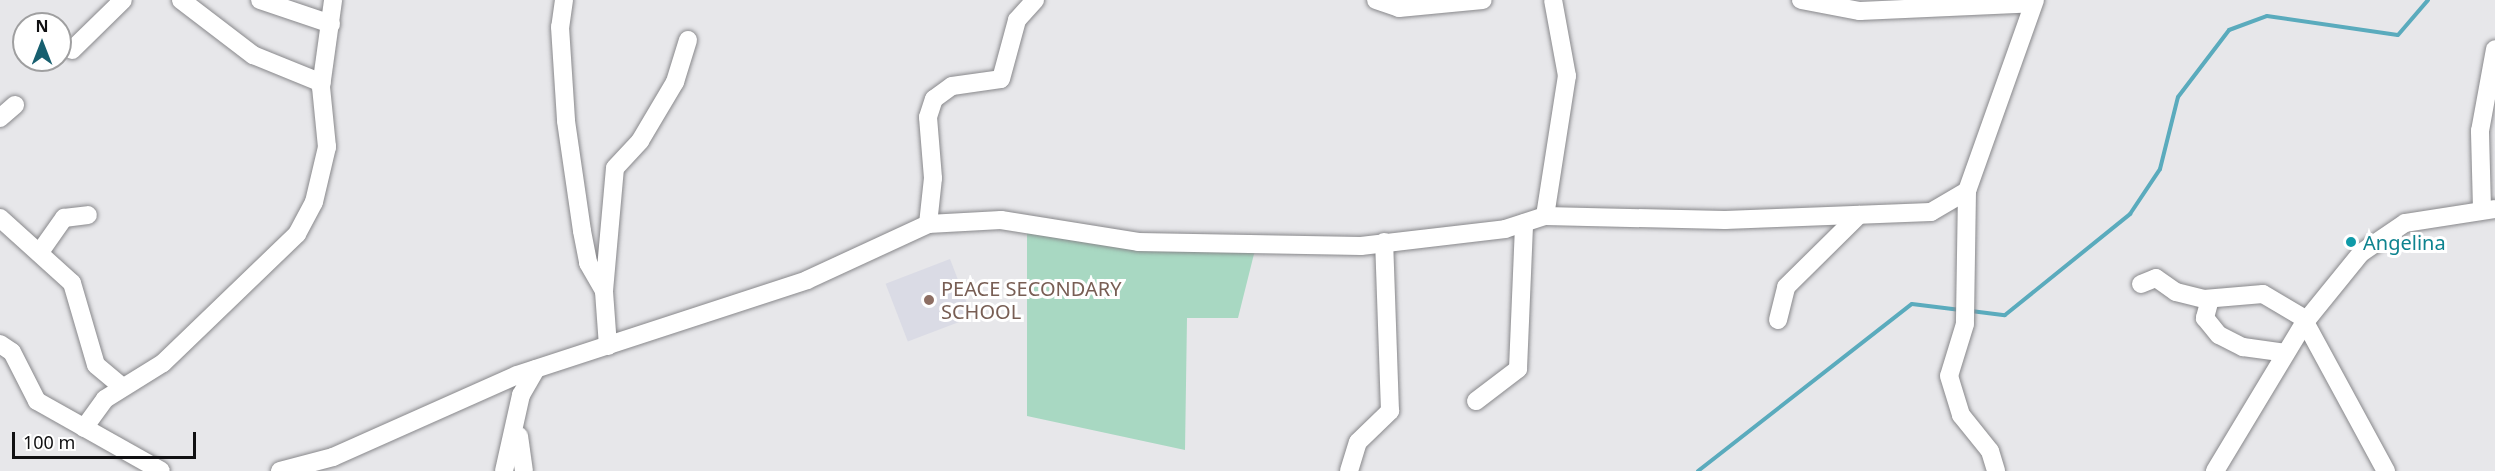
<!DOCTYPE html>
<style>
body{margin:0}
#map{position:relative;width:2495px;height:471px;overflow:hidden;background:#e7e7ea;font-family:"Noto Sans",sans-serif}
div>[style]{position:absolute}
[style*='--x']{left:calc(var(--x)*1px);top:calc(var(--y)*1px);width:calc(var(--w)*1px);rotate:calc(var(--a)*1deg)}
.built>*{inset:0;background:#dadbe5;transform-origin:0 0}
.green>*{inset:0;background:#a8d8c2}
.stream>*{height:4px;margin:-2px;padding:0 2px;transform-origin:2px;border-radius:2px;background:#5aabbd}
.roads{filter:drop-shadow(0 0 2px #88888b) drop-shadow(0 0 2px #88888b)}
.minor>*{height:18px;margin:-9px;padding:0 9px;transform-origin:9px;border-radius:9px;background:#fff}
.dots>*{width:16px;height:16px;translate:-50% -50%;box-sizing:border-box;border:3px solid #fff;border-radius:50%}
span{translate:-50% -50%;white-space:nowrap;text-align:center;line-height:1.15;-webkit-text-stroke:6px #fff;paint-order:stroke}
.culture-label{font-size:20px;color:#0d838f}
.left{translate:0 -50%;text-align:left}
.education-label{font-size:20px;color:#785e54}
.north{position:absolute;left:12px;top:12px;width:60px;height:60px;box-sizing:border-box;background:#fff;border:2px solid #9f9fa0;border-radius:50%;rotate:0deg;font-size:16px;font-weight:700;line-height:24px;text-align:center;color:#101012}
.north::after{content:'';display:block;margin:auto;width:21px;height:27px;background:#175f6f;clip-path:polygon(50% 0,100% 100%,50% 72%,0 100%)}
.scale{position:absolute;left:12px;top:432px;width:184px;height:27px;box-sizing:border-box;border:3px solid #101012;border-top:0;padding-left:8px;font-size:18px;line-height:21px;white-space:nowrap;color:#101012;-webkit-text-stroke:4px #fff;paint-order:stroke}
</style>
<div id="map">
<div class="built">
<div style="left:950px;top:259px;width:62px;height:69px;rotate:69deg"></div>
</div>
<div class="green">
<div style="clip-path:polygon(1027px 231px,1255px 250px,1238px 318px,1187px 318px,1185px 450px,1027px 416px)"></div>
</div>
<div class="stream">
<div style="--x:1971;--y:311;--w:34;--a:7"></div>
<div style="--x:2005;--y:315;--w:161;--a:-38.9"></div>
<div style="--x:2130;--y:214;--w:54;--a:-56.3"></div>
<div style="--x:2160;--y:169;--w:74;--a:-76"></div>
<div style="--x:2178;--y:97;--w:84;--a:-52.7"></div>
<div style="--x:2229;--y:30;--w:40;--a:-20.2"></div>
<div style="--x:2267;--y:16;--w:132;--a:8.3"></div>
<div style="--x:2398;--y:35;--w:46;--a:-49.4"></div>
<div style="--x:1698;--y:471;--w:271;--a:-38"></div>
<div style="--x:1912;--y:304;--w:49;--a:7"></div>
</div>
<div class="roads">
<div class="minor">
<div style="--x:181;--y:0;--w:91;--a:37.4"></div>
<div style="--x:253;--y:55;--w:74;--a:22.1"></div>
<div style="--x:260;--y:0;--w:75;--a:18.7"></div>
<div style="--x:564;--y:0;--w:27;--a:98"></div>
<div style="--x:560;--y:27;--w:94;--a:86.3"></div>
<div style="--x:566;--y:121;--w:111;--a:81.7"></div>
<div style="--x:582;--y:231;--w:33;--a:79"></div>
<div style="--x:588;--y:263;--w:32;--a:60"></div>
<div style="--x:1376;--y:0;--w:24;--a:19"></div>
<div style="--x:1399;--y:8;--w:84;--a:-5.4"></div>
<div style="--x:1801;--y:0;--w:60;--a:10.6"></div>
<div style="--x:1860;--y:11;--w:173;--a:-2.6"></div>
<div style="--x:72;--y:50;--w:71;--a:-44.4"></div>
<div style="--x:0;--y:118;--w:20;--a:-41"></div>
<div style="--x:1967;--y:191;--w:133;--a:90.9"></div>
<div style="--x:1965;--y:324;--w:54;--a:107.1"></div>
<div style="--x:1949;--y:376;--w:41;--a:72.9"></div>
<div style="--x:1961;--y:415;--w:46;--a:51.1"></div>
<div style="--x:1990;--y:451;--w:21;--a:73"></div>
<div style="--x:2482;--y:209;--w:78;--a:-91.5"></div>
<div style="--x:2480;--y:131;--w:83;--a:-79.6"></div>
<div style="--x:1545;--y:216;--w:142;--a:-81.1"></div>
<div style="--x:1567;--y:76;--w:77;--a:-100.4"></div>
<div style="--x:0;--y:218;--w:97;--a:42.1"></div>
<div style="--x:72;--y:283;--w:85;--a:73.7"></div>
<div style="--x:96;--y:365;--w:33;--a:40"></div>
<div style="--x:928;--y:224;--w:46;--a:-83.8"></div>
<div style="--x:933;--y:178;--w:61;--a:-94.7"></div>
<div style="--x:928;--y:117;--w:19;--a:-72"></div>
<div style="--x:934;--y:99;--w:22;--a:-36"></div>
<div style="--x:952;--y:86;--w:49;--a:-8.1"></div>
<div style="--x:1001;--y:79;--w:61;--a:-74.8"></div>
<div style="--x:1017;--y:20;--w:27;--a:-48"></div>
<div style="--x:40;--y:252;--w:42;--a:-54.8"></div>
<div style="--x:64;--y:218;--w:24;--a:-7"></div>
<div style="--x:2141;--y:284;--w:16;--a:-22"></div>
<div style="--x:2156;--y:278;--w:24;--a:35"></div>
<div style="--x:2176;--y:292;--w:29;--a:14"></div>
<div style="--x:2204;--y:299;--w:59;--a:-4.8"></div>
<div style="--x:2263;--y:294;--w:51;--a:30.6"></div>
<div style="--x:2210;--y:299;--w:20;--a:105"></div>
<div style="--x:2205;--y:318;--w:22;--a:51"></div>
<div style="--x:2219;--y:335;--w:27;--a:27"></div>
<div style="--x:2243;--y:347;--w:43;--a:7.9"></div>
<div style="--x:1778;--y:320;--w:34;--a:-76"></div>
<div style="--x:1786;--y:287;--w:103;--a:-44.6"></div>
<div style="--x:2305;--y:322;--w:170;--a:61.5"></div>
<div style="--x:0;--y:344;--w:14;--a:34"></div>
<div style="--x:12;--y:352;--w:55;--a:63"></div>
<div style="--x:37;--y:401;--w:142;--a:29.4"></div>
<div style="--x:608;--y:346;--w:55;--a:-94.2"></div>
<div style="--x:604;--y:291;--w:123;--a:-84.9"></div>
<div style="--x:615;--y:168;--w:37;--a:-47"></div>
<div style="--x:640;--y:141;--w:69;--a:-59.3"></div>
<div style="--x:675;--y:82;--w:44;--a:-72.8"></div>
<div style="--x:1476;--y:401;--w:53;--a:-37.3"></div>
<div style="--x:1518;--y:369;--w:146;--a:-87.6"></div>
<div style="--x:84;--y:428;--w:36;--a:-54"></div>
<div style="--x:105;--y:399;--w:68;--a:-31.8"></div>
<div style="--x:163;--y:363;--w:186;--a:-43.9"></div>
<div style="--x:297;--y:234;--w:36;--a:-62"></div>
<div style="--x:314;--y:202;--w:57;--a:-76.7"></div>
<div style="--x:327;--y:147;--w:60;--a:-95.7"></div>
<div style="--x:321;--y:87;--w:88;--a:-82.1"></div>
<div style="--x:519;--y:436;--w:35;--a:82"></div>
<div style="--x:280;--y:471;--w:55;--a:-14.8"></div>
<div style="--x:333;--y:457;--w:201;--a:-24"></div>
<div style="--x:517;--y:375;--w:305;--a:-18.1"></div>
<div style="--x:807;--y:280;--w:133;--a:-24.8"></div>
<div style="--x:928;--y:224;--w:73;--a:-3.1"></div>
<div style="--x:1001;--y:220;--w:139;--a:9.1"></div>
<div style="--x:1138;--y:242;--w:223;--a:1"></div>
<div style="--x:1361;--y:246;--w:145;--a:-6.7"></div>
<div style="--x:1505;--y:229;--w:42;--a:-18"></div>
<div style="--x:1545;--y:216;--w:180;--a:1.3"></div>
<div style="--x:1725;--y:220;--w:206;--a:-2.2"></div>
<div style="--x:1931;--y:212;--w:42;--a:-30.3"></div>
<div style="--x:1967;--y:191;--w:203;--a:-70.4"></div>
<div style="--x:504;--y:471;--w:78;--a:-77.4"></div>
<div style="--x:521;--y:395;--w:30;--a:-60"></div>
<div style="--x:1349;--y:471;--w:30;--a:-73"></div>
<div style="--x:1358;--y:442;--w:45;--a:-44.1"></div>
<div style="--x:1390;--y:411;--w:169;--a:-92"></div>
<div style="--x:2215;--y:471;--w:174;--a:-58.9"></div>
<div style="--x:2305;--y:322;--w:89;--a:-50.9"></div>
<div style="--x:2361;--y:253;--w:53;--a:-34.3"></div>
<div style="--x:2405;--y:223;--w:91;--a:-8.8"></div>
</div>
</div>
<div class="dots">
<div style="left:2351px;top:242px;background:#0f9aa8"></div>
<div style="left:929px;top:300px;background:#8d6e63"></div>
</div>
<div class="culture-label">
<span class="left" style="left:2363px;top:242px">Angelina</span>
</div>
<div class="education-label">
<span class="left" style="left:941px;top:300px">PEACE SECONDARY<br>SCHOOL</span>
</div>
<div class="north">N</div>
<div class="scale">100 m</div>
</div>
